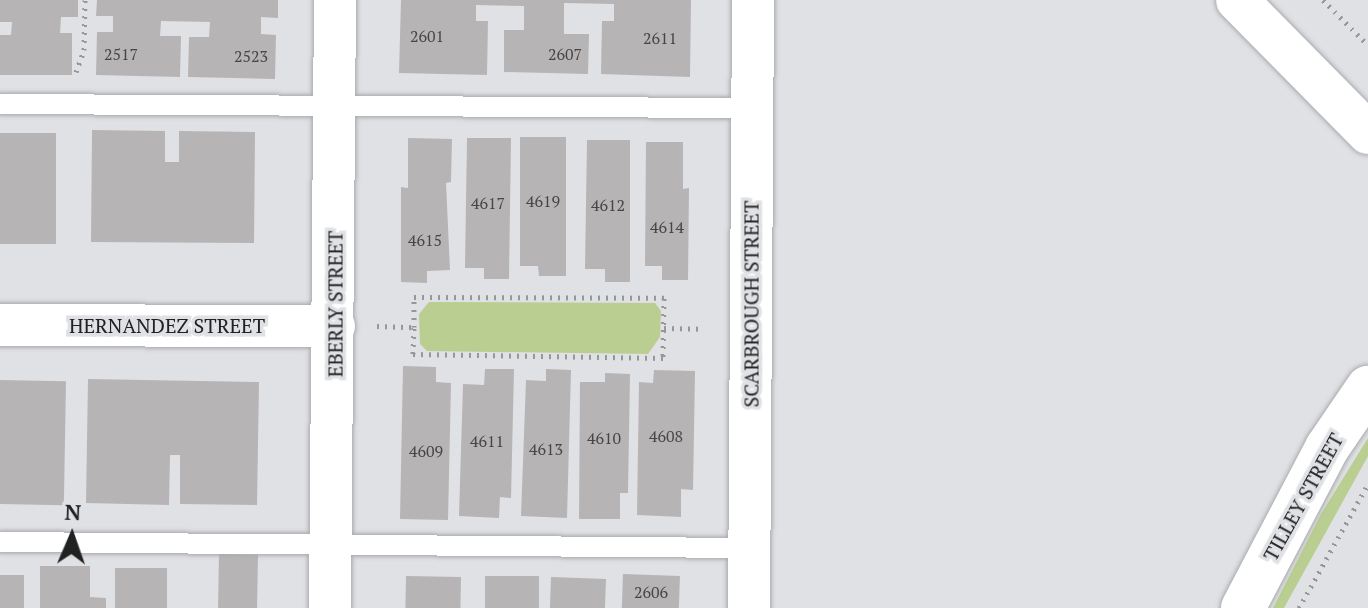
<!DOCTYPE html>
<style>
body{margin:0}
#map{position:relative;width:1368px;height:608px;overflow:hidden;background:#dfe1e4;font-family:"PT Serif",serif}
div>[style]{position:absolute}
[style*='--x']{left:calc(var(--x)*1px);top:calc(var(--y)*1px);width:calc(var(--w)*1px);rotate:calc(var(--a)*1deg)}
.green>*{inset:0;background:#bace91}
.building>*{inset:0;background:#b7b4b5;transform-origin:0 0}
.path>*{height:5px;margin-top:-2.5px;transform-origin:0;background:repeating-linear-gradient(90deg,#969799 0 2px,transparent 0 8px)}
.roads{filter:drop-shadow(0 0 2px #a9abad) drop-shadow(0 0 2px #a9abad)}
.service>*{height:20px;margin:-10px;padding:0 10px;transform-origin:10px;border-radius:10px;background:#fff}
.minor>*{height:42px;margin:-21px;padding:0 21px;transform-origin:21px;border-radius:21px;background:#fff}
.tertiary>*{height:44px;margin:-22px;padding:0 22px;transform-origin:22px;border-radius:22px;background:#fff}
span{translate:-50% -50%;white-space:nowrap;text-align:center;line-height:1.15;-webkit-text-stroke:7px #dfe1e4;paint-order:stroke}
.number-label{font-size:16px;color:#464646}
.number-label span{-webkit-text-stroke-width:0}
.street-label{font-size:20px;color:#202121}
.north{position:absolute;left:32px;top:496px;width:80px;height:80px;-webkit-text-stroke:6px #dfe1e4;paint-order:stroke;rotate:2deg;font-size:22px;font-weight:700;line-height:32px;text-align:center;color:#202121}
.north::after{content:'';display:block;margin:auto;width:28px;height:36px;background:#202121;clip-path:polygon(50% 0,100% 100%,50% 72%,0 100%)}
</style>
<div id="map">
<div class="green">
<div style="clip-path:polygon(429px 302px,655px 303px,661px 311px,660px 337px,648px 354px,427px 351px,420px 344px,419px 314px)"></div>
<div style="clip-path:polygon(1368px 438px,1368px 456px,1284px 608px,1273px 608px,1321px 514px)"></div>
</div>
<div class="building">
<div style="clip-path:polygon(0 0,78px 0,78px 17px,61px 17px,60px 33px,72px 33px,72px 75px,0 75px,0 35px,11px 35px,12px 22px,0 22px)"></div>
<div style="clip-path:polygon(97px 0,278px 0,278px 18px,261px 17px,261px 34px,276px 35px,275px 79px,188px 77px,189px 37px,209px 37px,210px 22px,161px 21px,160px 36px,181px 36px,180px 77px,96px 75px,97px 32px,113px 32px,113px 16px,96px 16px)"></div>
<div style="clip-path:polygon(401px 0,691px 0,690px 77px,601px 74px,602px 21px,614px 21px,614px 4px,564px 3px,564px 34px,589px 34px,588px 74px,504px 72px,504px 30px,524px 30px,524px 6px,476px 5px,476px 21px,488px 21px,487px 75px,399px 73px)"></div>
<div style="clip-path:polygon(92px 130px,165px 131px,165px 162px,179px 162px,179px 131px,255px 132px,254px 243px,91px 242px)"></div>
<div style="left:0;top:133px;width:56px;height:111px"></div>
<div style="clip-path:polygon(520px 137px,566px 137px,566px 276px,539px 276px,538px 266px,520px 266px)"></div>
<div style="clip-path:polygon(408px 138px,452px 139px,451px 182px,446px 183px,450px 270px,427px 271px,427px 283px,401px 282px,401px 187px,408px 188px)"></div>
<div style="clip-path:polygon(467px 138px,511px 138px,509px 279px,484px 279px,484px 268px,465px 268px)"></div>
<div style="clip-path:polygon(587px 140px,630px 140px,630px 282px,605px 282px,605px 269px,585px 269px)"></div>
<div style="clip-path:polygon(646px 142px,683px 142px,683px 189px,689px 188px,688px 280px,662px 280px,662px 266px,645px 266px)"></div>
<div style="clip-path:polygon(403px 366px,436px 367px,436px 382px,451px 383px,448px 520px,400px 519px)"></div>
<div style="clip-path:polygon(485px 369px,514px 369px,511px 498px,500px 497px,499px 518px,459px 516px,463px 384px,484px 385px)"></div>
<div style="clip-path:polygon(546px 369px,571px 370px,567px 518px,521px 516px,526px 380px,546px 381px)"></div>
<div style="clip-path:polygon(654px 370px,695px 371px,693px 490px,681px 489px,681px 517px,637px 515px,639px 382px,653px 383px)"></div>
<div style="clip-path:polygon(605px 373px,630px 374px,628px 493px,620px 493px,620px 519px,579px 519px,580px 382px,605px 382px)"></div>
<div style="clip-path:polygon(88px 379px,259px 382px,257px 505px,180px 504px,180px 455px,170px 455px,169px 505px,86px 503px)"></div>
<div style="left:0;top:380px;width:66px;height:124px;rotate:1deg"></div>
<div style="left:219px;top:554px;width:39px;height:54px;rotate:1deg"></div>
<div style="clip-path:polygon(40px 566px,90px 566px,90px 597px,106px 598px,106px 608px,40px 608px)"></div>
<div style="left:115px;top:568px;width:52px;height:40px"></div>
<div style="left:623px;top:574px;width:57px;height:34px;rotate:2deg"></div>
<div style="left:0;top:575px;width:24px;height:33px"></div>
<div style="left:406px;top:576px;width:55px;height:32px;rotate:1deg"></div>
<div style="left:485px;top:576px;width:54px;height:32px"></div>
<div style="left:551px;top:577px;width:55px;height:31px;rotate:2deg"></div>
</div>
<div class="path">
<div style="--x:1323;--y:0;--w:64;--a:45"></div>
<div style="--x:76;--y:72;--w:23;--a:-70"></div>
<div style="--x:84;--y:50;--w:50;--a:-88.9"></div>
<div style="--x:377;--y:326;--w:37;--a:2"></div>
<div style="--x:414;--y:327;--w:30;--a:-90"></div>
<div style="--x:414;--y:297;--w:250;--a:0.2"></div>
<div style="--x:664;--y:298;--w:60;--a:91"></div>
<div style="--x:663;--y:358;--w:250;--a:-179.1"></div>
<div style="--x:413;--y:354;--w:27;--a:-88"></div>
<div style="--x:664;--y:328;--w:39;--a:1"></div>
<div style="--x:1299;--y:608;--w:142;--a:-60.9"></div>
</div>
<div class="roads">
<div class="service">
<div style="--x:0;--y:104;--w:751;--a:0.31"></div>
<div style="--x:0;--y:542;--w:750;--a:0.46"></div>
</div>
<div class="minor">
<div style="--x:1237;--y:0;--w:187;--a:45.4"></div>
<div style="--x:0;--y:325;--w:334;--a:0.2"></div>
<div style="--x:330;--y:608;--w:608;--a:-89.53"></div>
<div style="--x:749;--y:608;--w:608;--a:-89.62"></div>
</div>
<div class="tertiary">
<div style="--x:1243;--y:608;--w:181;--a:-62.3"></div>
<div style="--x:1327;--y:448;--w:73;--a:-55.7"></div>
</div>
</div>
<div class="number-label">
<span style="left:427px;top:36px">2601</span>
<span style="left:660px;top:38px">2611</span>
<span style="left:121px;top:54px">2517</span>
<span style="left:565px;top:54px">2607</span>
<span style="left:251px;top:56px">2523</span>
<span style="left:543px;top:201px">4619</span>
<span style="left:488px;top:203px">4617</span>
<span style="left:608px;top:205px">4612</span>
<span style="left:667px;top:227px">4614</span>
<span style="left:425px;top:240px">4615</span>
<span style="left:666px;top:436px">4608</span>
<span style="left:604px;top:438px">4610</span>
<span style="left:487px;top:441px">4611</span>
<span style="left:546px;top:449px">4613</span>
<span style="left:426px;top:451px">4609</span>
<span style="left:651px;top:592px">2606</span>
</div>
<div class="street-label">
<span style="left:335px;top:304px;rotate:-90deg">EBERLY STREET</span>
<span style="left:751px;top:304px;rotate:-90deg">SCARBROUGH STREET</span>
<span style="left:167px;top:325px">HERNANDEZ STREET</span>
<span style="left:1303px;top:497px;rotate:-61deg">TILLEY STREET</span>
</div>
<div class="north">N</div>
</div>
